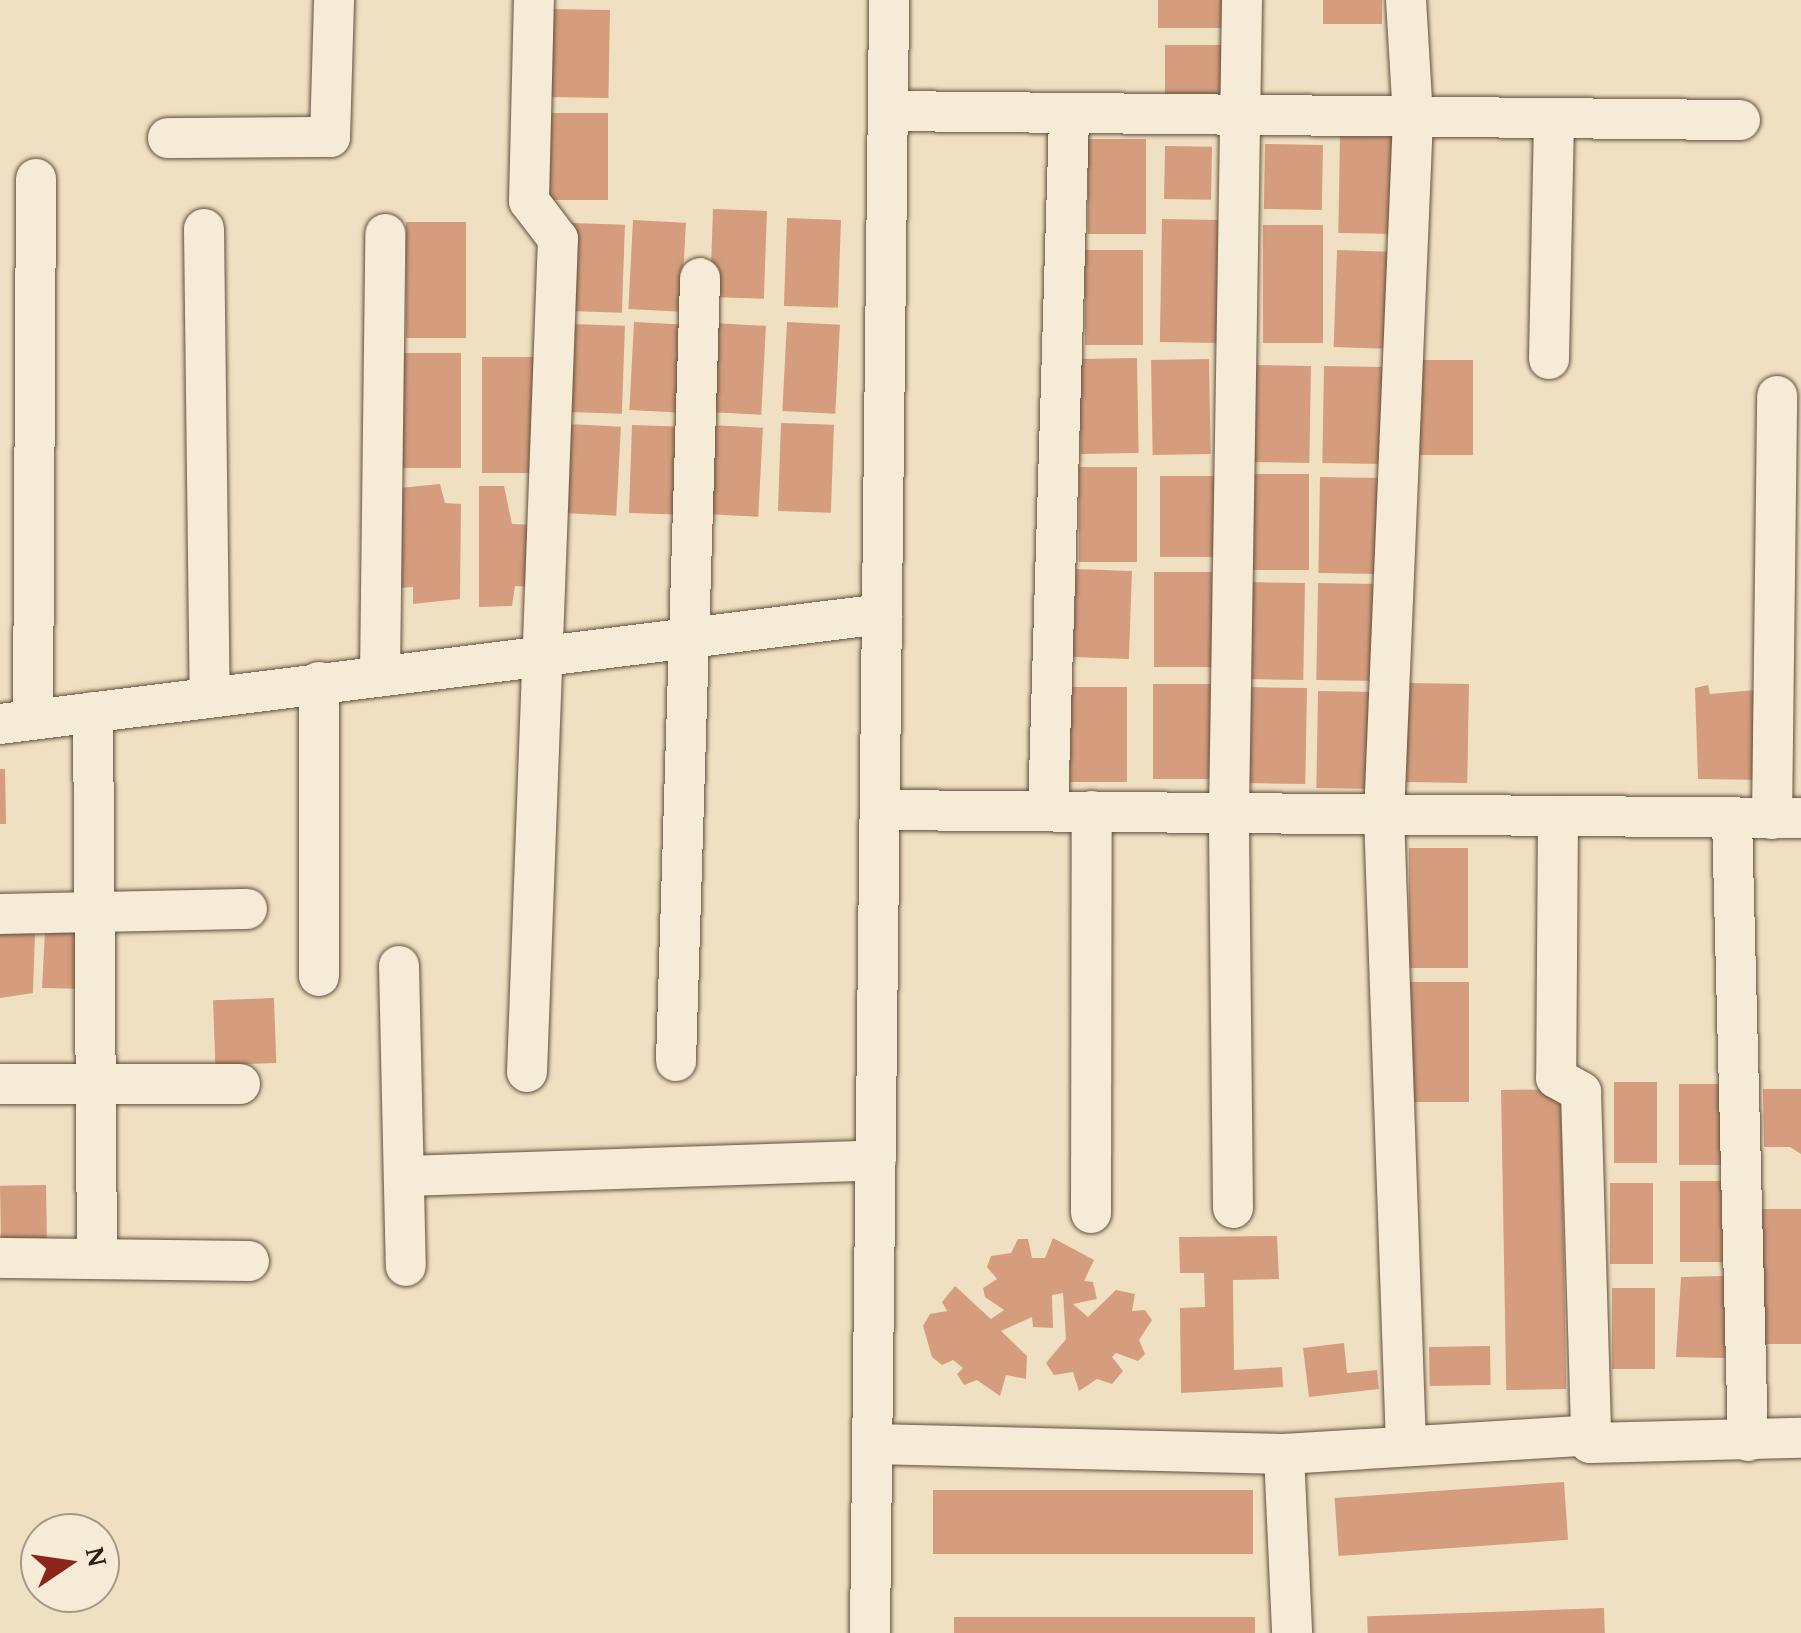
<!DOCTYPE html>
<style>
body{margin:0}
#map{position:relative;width:1801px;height:1633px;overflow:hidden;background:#f0e0c2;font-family:"Gentium Book Plus",serif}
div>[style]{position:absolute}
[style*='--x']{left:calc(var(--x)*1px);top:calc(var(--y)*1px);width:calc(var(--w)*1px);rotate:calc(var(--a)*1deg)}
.building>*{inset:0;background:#d59d7e;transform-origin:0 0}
.roads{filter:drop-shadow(0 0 2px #624f3c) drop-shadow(0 0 2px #624f3c)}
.minor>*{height:40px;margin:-20px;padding:0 20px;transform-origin:20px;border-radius:20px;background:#f5ebd7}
span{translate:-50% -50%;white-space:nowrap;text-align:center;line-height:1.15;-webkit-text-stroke:8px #f5ebd7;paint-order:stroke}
.north{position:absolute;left:20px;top:1513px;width:100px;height:100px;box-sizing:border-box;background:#f5ebd7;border:2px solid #a79987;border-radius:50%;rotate:77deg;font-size:28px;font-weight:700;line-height:40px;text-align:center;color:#331f10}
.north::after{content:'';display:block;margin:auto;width:35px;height:45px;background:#8f2418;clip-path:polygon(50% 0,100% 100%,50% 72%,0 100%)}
</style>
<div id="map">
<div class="building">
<div style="left:1158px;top:0;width:75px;height:28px"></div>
<div style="left:1323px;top:0;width:59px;height:24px"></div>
<div style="left:550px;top:9px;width:60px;height:88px;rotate:1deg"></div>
<div style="left:1231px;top:45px;width:50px;height:66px;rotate:90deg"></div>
<div style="left:548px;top:113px;width:60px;height:87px"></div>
<div style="left:1340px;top:136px;width:60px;height:97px;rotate:1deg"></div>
<div style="left:1088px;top:139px;width:58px;height:95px"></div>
<div style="left:1323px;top:145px;width:65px;height:58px;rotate:91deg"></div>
<div style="left:1165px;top:146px;width:47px;height:53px;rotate:1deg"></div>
<div style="left:713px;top:209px;width:54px;height:88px;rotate:2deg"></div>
<div style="left:787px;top:218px;width:54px;height:88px;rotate:2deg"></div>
<div style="left:1162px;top:219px;width:57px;height:123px;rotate:1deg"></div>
<div style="left:633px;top:220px;width:53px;height:89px;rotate:3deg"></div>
<div style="left:406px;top:222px;width:60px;height:116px"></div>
<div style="left:572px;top:223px;width:53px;height:88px;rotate:2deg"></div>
<div style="left:1263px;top:225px;width:60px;height:118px"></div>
<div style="left:1143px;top:250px;width:95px;height:58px;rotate:90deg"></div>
<div style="left:1337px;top:250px;width:59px;height:97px;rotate:2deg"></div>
<div style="left:634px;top:322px;width:53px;height:88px;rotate:3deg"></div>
<div style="left:787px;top:322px;width:53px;height:89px;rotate:3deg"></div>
<div style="left:713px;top:323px;width:53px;height:89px;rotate:3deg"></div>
<div style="left:572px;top:324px;width:53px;height:88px;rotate:2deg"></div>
<div style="left:401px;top:353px;width:60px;height:115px"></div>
<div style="left:482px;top:357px;width:60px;height:116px"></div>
<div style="left:1137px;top:358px;width:95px;height:58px;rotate:89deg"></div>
<div style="left:1209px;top:359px;width:95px;height:58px;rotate:89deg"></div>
<div style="left:1413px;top:360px;width:60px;height:95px"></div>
<div style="left:1252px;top:365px;width:59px;height:97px;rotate:1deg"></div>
<div style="left:1324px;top:366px;width:59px;height:97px;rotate:1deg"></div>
<div style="left:781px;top:423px;width:53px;height:88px;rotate:2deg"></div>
<div style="left:568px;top:424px;width:53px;height:89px;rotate:3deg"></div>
<div style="left:632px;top:425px;width:53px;height:88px;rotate:2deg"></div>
<div style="left:710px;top:425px;width:53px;height:89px;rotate:3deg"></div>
<div style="left:1079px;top:467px;width:58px;height:95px"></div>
<div style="left:1249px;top:474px;width:60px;height:96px"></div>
<div style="left:1160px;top:476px;width:56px;height:81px"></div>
<div style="left:1320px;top:477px;width:60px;height:96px;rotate:1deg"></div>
<div style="clip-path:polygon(440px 484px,445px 503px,461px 504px,460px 599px,413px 604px,413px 587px,400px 588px,400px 488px)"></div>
<div style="clip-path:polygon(479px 486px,504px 486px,512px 524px,536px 525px,537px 587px,515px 586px,512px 606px,479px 607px)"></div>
<div style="left:1076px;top:569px;width:56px;height:88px;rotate:2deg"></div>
<div style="left:1154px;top:572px;width:58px;height:95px"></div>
<div style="left:1246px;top:582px;width:59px;height:97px;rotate:1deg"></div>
<div style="left:1318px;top:583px;width:60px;height:97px;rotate:1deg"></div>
<div style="left:1408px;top:683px;width:61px;height:99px;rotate:1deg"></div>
<div style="left:1153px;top:684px;width:58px;height:95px"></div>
<div style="clip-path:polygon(1708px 685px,1710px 694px,1755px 690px,1766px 780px,1698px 779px,1695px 688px)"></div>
<div style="left:1070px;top:687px;width:57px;height:95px"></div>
<div style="left:1248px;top:687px;width:59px;height:96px;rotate:1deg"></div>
<div style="left:1318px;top:691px;width:59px;height:97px;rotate:1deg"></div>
<div style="clip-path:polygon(0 769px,5px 769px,6px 824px,0 824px)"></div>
<div style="left:1409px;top:848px;width:59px;height:120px"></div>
<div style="clip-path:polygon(86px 926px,86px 989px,42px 988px,45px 931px)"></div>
<div style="clip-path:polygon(35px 932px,33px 993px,0 998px,0 933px)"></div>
<div style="left:1408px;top:982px;width:61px;height:120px"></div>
<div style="left:274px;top:998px;width:65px;height:61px;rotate:88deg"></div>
<div style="left:1614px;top:1082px;width:43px;height:81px"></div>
<div style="left:1679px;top:1084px;width:43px;height:81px"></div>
<div style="left:1561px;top:1089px;width:300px;height:60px;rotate:89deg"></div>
<div style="clip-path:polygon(1763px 1089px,1801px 1089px,1801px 1154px,1790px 1147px,1764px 1147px)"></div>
<div style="left:1680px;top:1181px;width:43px;height:81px"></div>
<div style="left:1610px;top:1183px;width:43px;height:81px"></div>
<div style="left:46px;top:1185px;width:64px;height:46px;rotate:89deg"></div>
<div style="left:1801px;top:1209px;width:135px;height:43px;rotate:90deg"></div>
<div style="clip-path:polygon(1277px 1236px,1279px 1279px,1233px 1280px,1234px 1370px,1282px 1367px,1283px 1387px,1181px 1393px,1180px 1308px,1205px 1307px,1204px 1273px,1180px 1273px,1179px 1237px)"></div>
<div style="clip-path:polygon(1053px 1238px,1094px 1260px,1084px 1281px,1093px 1282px,1097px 1299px,1073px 1304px,1088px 1317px,1116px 1290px,1135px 1294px,1132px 1311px,1145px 1310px,1152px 1320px,1139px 1340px,1145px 1354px,1138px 1361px,1116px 1353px,1112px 1357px,1123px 1371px,1112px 1384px,1097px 1379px,1079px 1391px,1073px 1372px,1054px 1375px,1046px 1363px,1066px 1339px,1063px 1293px,1052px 1295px,1053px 1328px,1033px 1327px,1032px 1317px,1001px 1331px,1027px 1356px,1026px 1379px,1006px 1375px,1000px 1396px,977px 1380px,964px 1385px,957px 1374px,963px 1368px,953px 1360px,942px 1365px,932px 1357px,923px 1326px,930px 1314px,947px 1311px,942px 1302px,955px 1286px,991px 1319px,1004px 1310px,985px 1297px,983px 1288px,997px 1279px,987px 1267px,991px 1256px,1011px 1253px,1018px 1239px,1028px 1239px,1032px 1258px,1045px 1258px)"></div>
<div style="clip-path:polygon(1724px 1276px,1725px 1358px,1676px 1357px,1681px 1277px)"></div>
<div style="left:1612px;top:1288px;width:43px;height:81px"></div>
<div style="clip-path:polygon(1344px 1343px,1347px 1373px,1377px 1370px,1379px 1389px,1309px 1397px,1303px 1348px)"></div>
<div style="left:1490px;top:1346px;width:39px;height:61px;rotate:89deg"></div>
<div style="left:1564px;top:1482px;width:58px;height:230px;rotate:86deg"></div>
<div style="left:933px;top:1490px;width:320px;height:64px"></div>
<div style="left:1604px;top:1608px;width:25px;height:237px;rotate:88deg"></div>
<div style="left:954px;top:1617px;width:301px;height:16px"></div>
</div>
<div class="roads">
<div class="minor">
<div style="--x:1406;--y:0;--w:118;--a:86.6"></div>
<div style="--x:1413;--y:118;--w:698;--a:92.38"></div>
<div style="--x:1384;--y:815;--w:629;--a:88"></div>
<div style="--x:888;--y:111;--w:852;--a:0.61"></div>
<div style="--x:168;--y:138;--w:162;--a:-0.4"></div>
<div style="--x:330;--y:137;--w:137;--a:-88.3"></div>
<div style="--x:204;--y:229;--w:467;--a:89.3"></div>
<div style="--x:1549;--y:359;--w:237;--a:-88.8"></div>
<div style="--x:380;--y:674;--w:440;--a:-89.3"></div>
<div style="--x:319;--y:682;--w:294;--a:90"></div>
<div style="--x:93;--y:712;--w:547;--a:89.58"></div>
<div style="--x:33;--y:719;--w:540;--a:-89.68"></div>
<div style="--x:0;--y:724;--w:889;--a:-7.11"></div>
<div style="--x:880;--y:810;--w:921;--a:0.5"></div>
<div style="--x:1048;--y:810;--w:693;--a:-88.26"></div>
<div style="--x:1558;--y:816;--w:262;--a:90.4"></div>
<div style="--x:1556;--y:1078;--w:29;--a:29"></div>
<div style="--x:1581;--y:1092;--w:343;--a:88.3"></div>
<div style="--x:1732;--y:819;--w:622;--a:88.53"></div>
<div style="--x:1772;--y:819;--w:423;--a:-89.3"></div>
<div style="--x:0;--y:914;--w:247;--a:-1.2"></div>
<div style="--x:399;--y:966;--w:300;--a:88.7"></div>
<div style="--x:676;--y:1061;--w:783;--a:-88.24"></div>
<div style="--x:527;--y:1072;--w:834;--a:-87.87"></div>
<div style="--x:558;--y:239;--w:48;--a:-127.3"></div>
<div style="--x:529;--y:201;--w:201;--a:-88.6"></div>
<div style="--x:0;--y:1084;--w:240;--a:0"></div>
<div style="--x:404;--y:1176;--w:472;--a:-1.9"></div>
<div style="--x:1233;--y:1208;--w:397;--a:-90.6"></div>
<div style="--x:1229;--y:811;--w:811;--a:-89.08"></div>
<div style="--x:1091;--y:1213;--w:402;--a:-89.9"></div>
<div style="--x:0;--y:1258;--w:249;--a:0.7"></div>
<div style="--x:873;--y:1444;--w:411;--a:1.4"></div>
<div style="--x:1284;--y:1454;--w:308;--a:-3.5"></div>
<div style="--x:1591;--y:1435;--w:8;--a:97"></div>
<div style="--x:1590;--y:1443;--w:211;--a:-1.4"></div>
<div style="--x:1284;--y:1454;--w:179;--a:87.4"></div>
<div style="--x:870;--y:1633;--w:1633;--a:-89.33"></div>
</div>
</div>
<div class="north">N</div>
</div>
